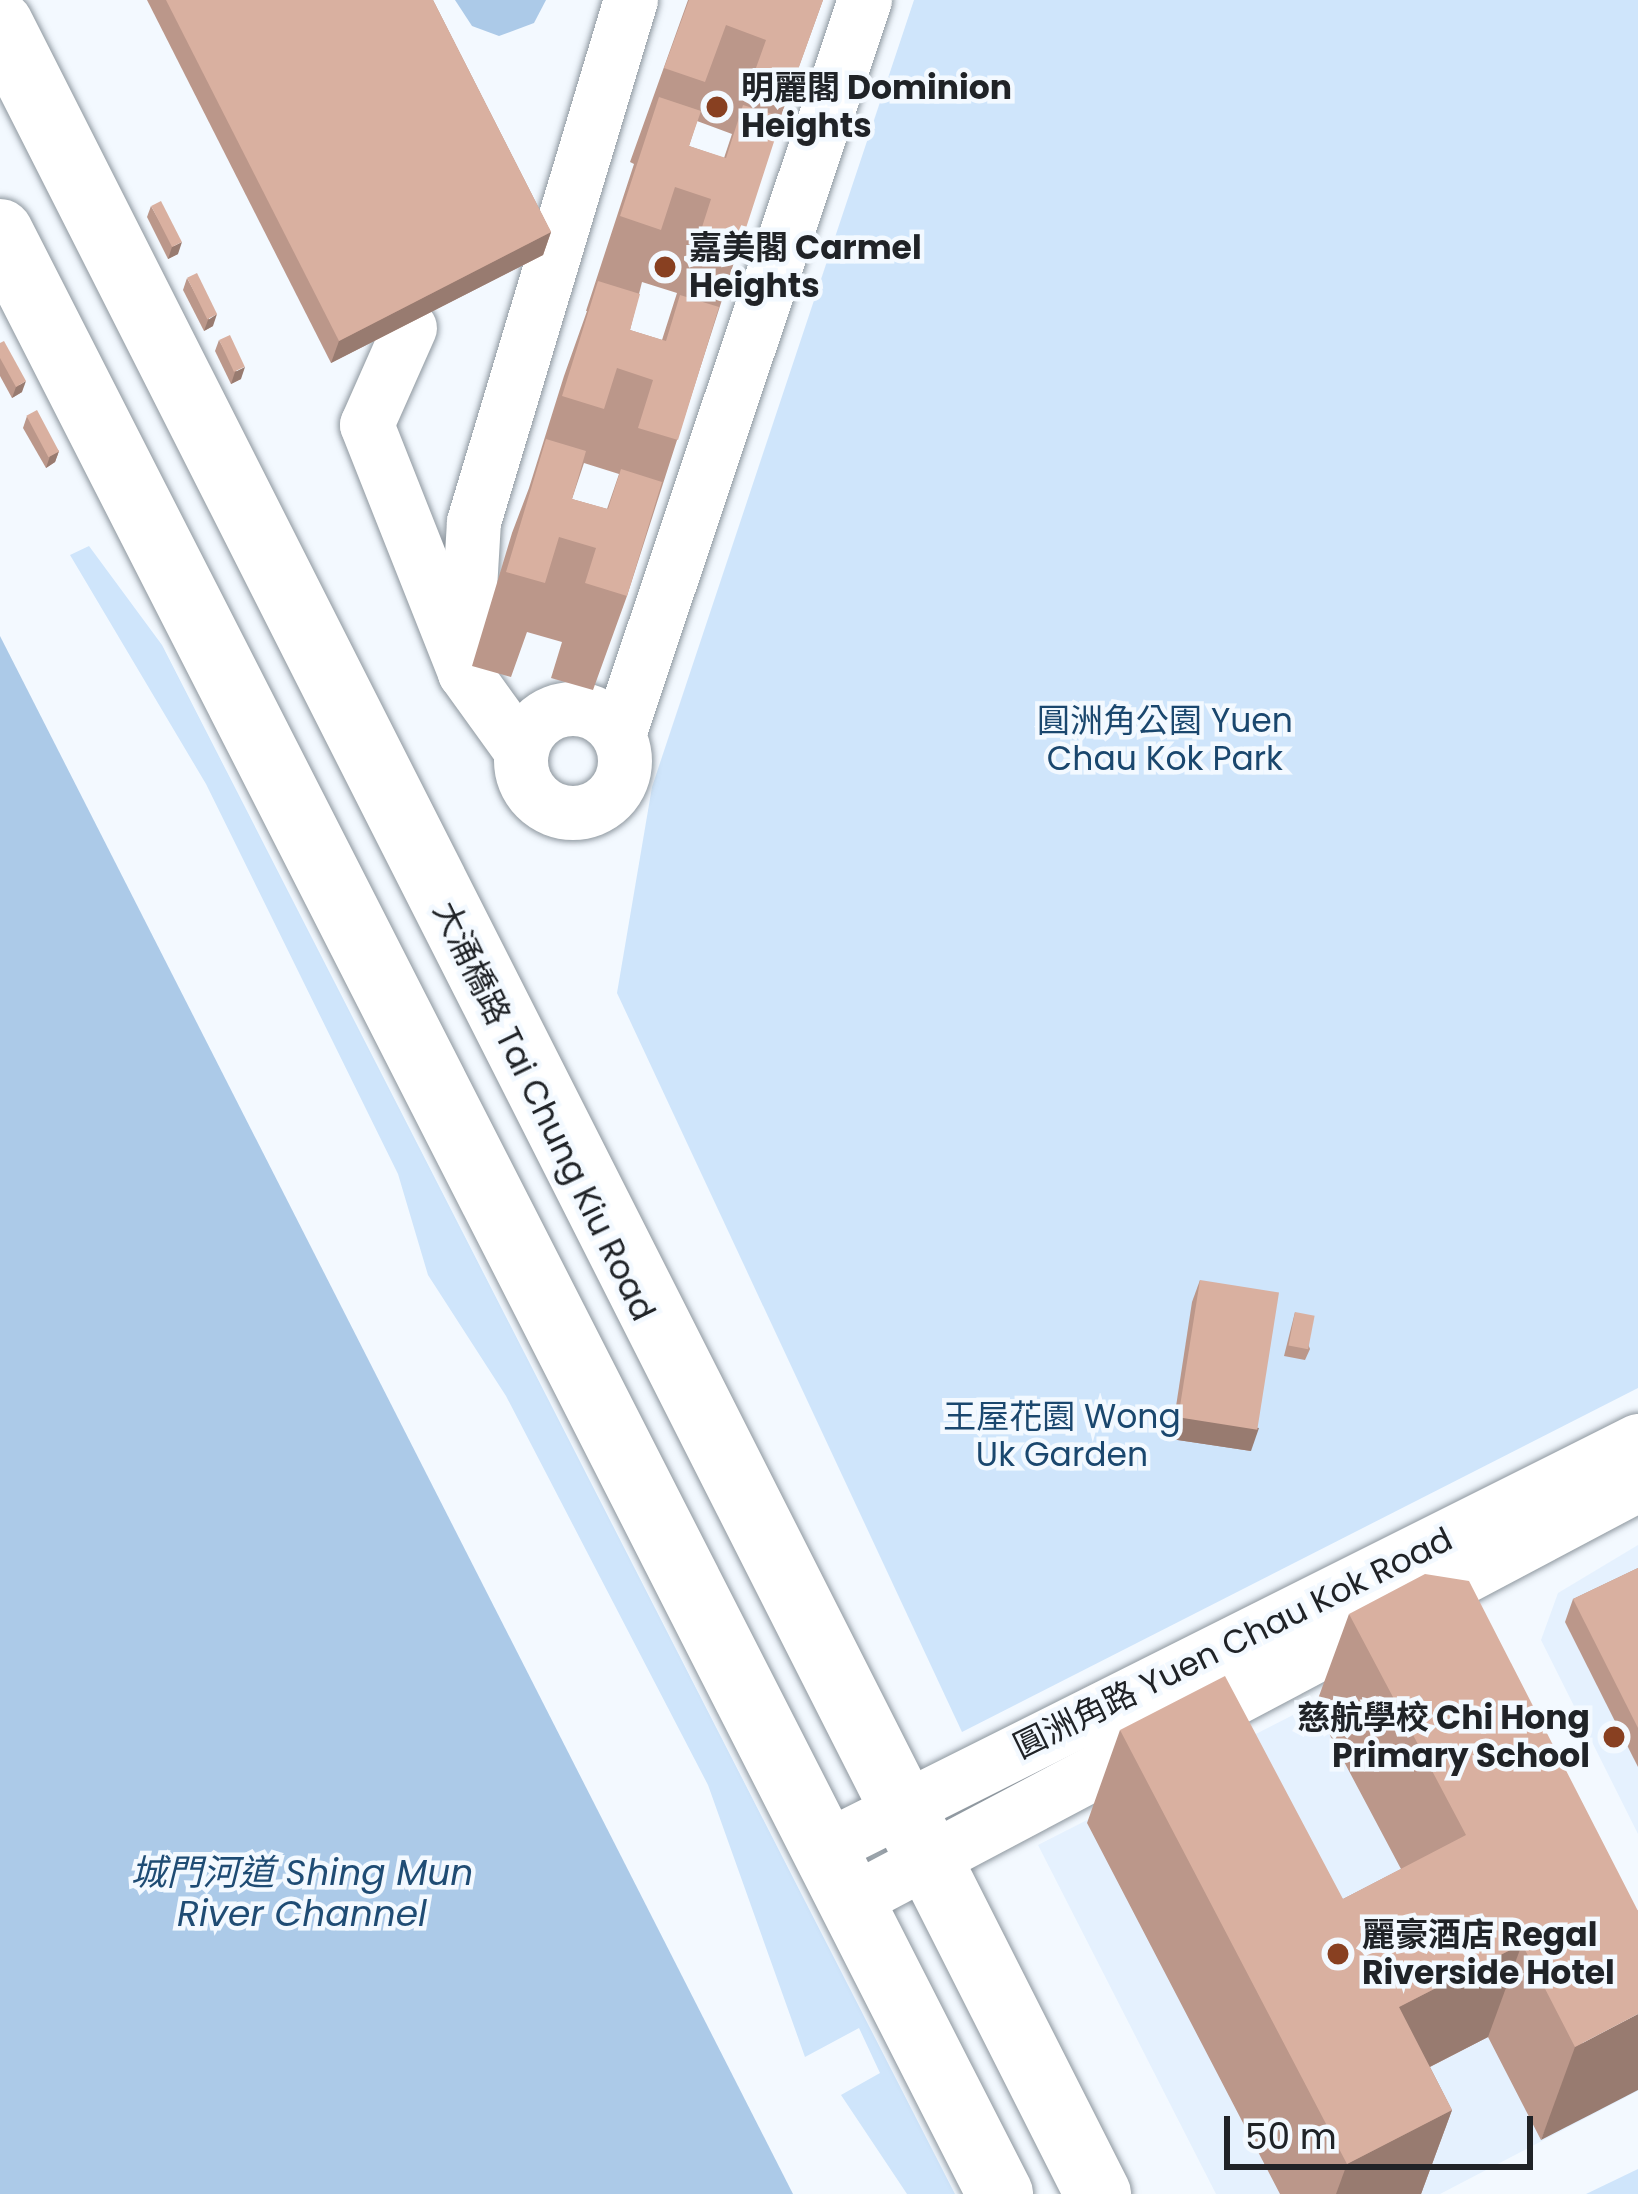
<!DOCTYPE html>
<meta charset="utf-8">
<style>
body{margin:0}
#map{position:relative;width:1638px;height:2194px;overflow:hidden;background:#f3f9ff;font-family:Poppins,"Noto Sans TC",sans-serif}
div>[style]{position:absolute}
[style*='--x']{left:calc(var(--x)*1px);top:calc(var(--y)*1px);width:calc(var(--w)*1px);rotate:calc(var(--a)*1deg)}
.built>*{inset:0;background:#e5f1fe}
.green>*{inset:0;background:#cfe5fb}
.water>*{inset:0;background:#accae8}
.roads{filter:drop-shadow(0 0 3px #8e979f) drop-shadow(0 0 3px #8e979f)}
.minor>*{height:54px;margin:-27px;padding:0 27px;transform-origin:27px;border-radius:27px;background:#fff}
.minor>.ring{margin:-27px;padding:0;box-sizing:content-box;background:none;border:54px solid #fff;border-radius:50%}
.major>*{height:66px;margin:-33px;padding:0 33px;transform-origin:33px;border-radius:33px;background:#fff}
.wall>*{inset:0;background:#bb978a}
.shaded-wall>*{inset:0;background:#987b70}
.building>*{inset:0;background:#d9b0a0;transform-origin:0 0}
.dots>*{width:33px;height:33px;translate:-50% -50%;box-sizing:border-box;border:6px solid #f3f9ff;border-radius:50%}
span{translate:-50% -50%;white-space:nowrap;text-align:center;line-height:1.15;-webkit-text-stroke:9px #f3f9ff;paint-order:stroke}
.poi-label{font-size:33px;color:#202327;font-weight:700}
.left{translate:0 -50%;text-align:left}
.right{translate:-100% -50%;text-align:right}
.park-label{font-size:33px;color:#1a476e}
.street-label{font-size:33px;color:#202327}
.water-label{font-size:36px;color:#1f4c74;font-style:italic}
.scale{position:absolute;left:1224px;top:2116px;width:309px;height:54px;box-sizing:border-box;border:6px solid #202327;border-top:0;padding-left:15px;font-size:36px;line-height:42px;white-space:nowrap;color:#202327;-webkit-text-stroke:9px #f3f9ff;paint-order:stroke}
</style>
<div id="map">
<div class="built">
<div style="clip-path:polygon(1638px 1545px,1638px 1834px,1541px 1640px,1558px 1593px)"></div>
<div style="clip-path:polygon(1391px 1665px,1638px 2064px,1638px 2091px,1440px 2194px,1216px 2194px,1038px 1845px)"></div>
</div>
<div class="green">
<div style="clip-path:polygon(914px 0,1638px 0,1638px 1388px,962px 1732px,617px 993px,652px 787px)"></div>
<div style="clip-path:polygon(89px 546px,162px 645px,955px 2194px,907px 2194px,841px 2095px,880px 2073px,859px 2028px,805px 2057px,708px 1785px,506px 1396px,428px 1275px,398px 1174px,206px 784px,70px 555px)"></div>
<div style="clip-path:polygon(1638px 2169px,1638px 2194px,1586px 2194px)"></div>
</div>
<div class="water">
<div style="clip-path:polygon(455px 0,546px 0,534px 23px,499px 36px,472px 26px)"></div>
<div style="clip-path:polygon(0 636px,793px 2194px,0 2194px)"></div>
</div>
<div class="roads">
<div class="minor">
<div style="--x:410;--y:328;--w:106;--a:113.9"></div>
<div style="--x:367;--y:425;--w:267;--a:68.4"></div>
<div style="--x:465;--y:673;--w:97;--a:54.2"></div>
<div style="--x:465;--y:673;--w:151;--a:-86.6"></div>
<div style="--x:474;--y:522;--w:545;--a:-73.26"></div>
<div class="ring" style="left:521px;top:709px;width:50px;height:50px"></div>
<div style="--x:619;--y:735;--w:775;--a:-71.49"></div>
<div style="--x:829;--y:1846;--w:905;--a:-26.59"></div>
<div style="--x:856;--y:1899;--w:885;--a:-27.9"></div>
</div>
<div class="major">
<div style="--x:0;--y:24;--w:2432;--a:63.16"></div>
<div style="--x:0;--y:232;--w:2202;--a:62.99"></div>
</div>
</div>
<div class="wall">
<div style="clip-path:polygon(147px 0,433px 0,551px 232px,543px 255px,331px 363px)"></div>
<div style="clip-path:polygon(evenodd,688px 0,823px 0,781px 116px,627px 596px,593px 690px,551px 678px,562px 642px,527px 632px,511px 677px,472px 666px,512px 533px,529px 488px,564px 376px,587px 311px,586px 311px,634px 164px,630px 162px,688px 0,697px 121px,732px 134px,724px 158px,689px 146px,697px 121px,688px 0,642px 282px,677px 293px,662px 340px,630px 330px,642px 282px,688px 0,584px 463px,619px 474px,607px 509px,572px 499px,584px 463px)"></div>
<div style="clip-path:polygon(151px 206px,178px 254px,168px 259px,147px 217px)"></div>
<div style="clip-path:polygon(187px 278px,213px 326px,204px 331px,183px 290px)"></div>
<div style="clip-path:polygon(219px 340px,241px 379px,231px 384px,215px 351px)"></div>
<div style="clip-path:polygon(0 343px,22px 392px,12px 398px,0 376px)"></div>
<div style="clip-path:polygon(27px 416px,59px 451px,55px 462px,46px 468px,23px 428px)"></div>
<div style="clip-path:polygon(1200px 1280px,1251px 1451px,1171px 1439px,1192px 1302px)"></div>
<div style="clip-path:polygon(1295px 1312px,1310px 1349px,1305px 1360px,1284px 1356px)"></div>
<div style="clip-path:polygon(1638px 1568px,1638px 1767px,1565px 1622px,1573px 1599px)"></div>
<div style="clip-path:polygon(1349px 1614px,1638px 1911px,1541px 2140px,1488px 2037px,1430px 2067px,1452px 2110px,1421px 2194px,1280px 2194px,1087px 1823px,1120px 1730px,1343px 1899px,1401px 1869px,1315px 1707px)"></div>
</div>
<div class="shaded-wall">
<div style="clip-path:polygon(551px 232px,543px 255px,331px 363px,339px 341px)"></div>
<div style="clip-path:polygon(182px 242px,178px 254px,168px 259px,172px 247px)"></div>
<div style="clip-path:polygon(217px 314px,213px 326px,204px 331px,208px 320px)"></div>
<div style="clip-path:polygon(245px 367px,241px 379px,231px 384px,235px 372px)"></div>
<div style="clip-path:polygon(26px 381px,22px 392px,12px 398px,16px 387px)"></div>
<div style="clip-path:polygon(59px 451px,55px 462px,46px 468px,50px 456px)"></div>
<div style="clip-path:polygon(1179px 1417px,1259px 1428px,1251px 1451px,1171px 1439px)"></div>
<div style="clip-path:polygon(1522px 1944px,1488px 2037px,1365px 2100px,1399px 2007px)"></div>
<div style="clip-path:polygon(1638px 2014px,1638px 2090px,1541px 2140px,1575px 2047px)"></div>
<div style="clip-path:polygon(1452px 2110px,1421px 2194px,1336px 2194px,1347px 2164px)"></div>
</div>
<div class="building">
<div style="clip-path:polygon(166px 0,433px 0,551px 232px,339px 341px)"></div>
<div style="clip-path:polygon(689px 0,823px 0,790px 92px,752px 79px,766px 40px,726px 25px,705px 82px,664px 68px)"></div>
<div style="clip-path:polygon(659px 97px,701px 111px,689px 146px,726px 158px,743px 105px,782px 117px,735px 262px,695px 249px,711px 199px,675px 187px,661px 230px,620px 216px)"></div>
<div style="left:161px;top:201px;width:46px;height:11px;rotate:63deg"></div>
<div style="left:197px;top:273px;width:46px;height:11px;rotate:64deg"></div>
<div style="clip-path:polygon(598px 281px,640px 294px,630px 330px,666px 341px,680px 295px,719px 307px,678px 440px,638px 428px,653px 380px,617px 368px,604px 409px,562px 396px)"></div>
<div style="left:230px;top:335px;width:35px;height:12px;rotate:65deg"></div>
<div style="clip-path:polygon(4px 341px,26px 381px,16px 387px,0 358px,0 343px)"></div>
<div style="left:37px;top:410px;width:47px;height:12px;rotate:62deg"></div>
<div style="clip-path:polygon(546px 439px,586px 451px,572px 499px,608px 509px,621px 469px,662px 482px,627px 596px,585px 583px,596px 548px,559px 537px,545px 583px,506px 572px)"></div>
<div style="left:1200px;top:1280px;width:80px;height:139px;rotate:9deg"></div>
<div style="left:1295px;top:1312px;width:20px;height:34px;rotate:11deg"></div>
<div style="clip-path:polygon(1638px 1568px,1638px 1728px,1573px 1599px)"></div>
<div style="clip-path:polygon(1425px 1574px,1469px 1581px,1638px 1911px,1638px 2014px,1575px 2047px,1522px 1944px,1399px 2007px,1452px 2110px,1347px 2164px,1120px 1730px,1225px 1676px,1343px 1899px,1466px 1835px,1349px 1614px)"></div>
</div>
<div class="dots">
<div style="left:717px;top:107px;background:#884021"></div>
<div style="left:665px;top:267px;background:#884021"></div>
<div style="left:1614px;top:1737px;background:#884021"></div>
<div style="left:1338px;top:1954px;background:#884021"></div>
</div>
<div class="poi-label">
<span class="left" style="left:741px;top:107px">明麗閣 Dominion<br>Heights</span>
<span class="left" style="left:689px;top:267px">嘉美閣 Carmel<br>Heights</span>
<span class="right" style="left:1590px;top:1737px">慈航學校 Chi Hong<br>Primary School</span>
<span class="left" style="left:1362px;top:1954px">麗豪酒店 Regal<br>Riverside Hotel</span>
</div>
<div class="park-label">
<span style="left:1165px;top:740px">圓洲角公園 Yuen<br>Chau Kok Park</span>
<span style="left:1062px;top:1436px">王屋花園 Wong<br>Uk Garden</span>
</div>
<div class="street-label">
<span style="left:544px;top:1111px;rotate:64deg">大涌橋路 Tai Chung Kiu Road</span>
<span style="left:1233px;top:1643px;rotate:-26deg">圓洲角路 Yuen Chau Kok Road</span>
</div>
<div class="water-label">
<span style="left:302px;top:1893px">城門河道 Shing Mun<br>River Channel</span>
</div>
<div class="scale">50 m</div>
</div>
